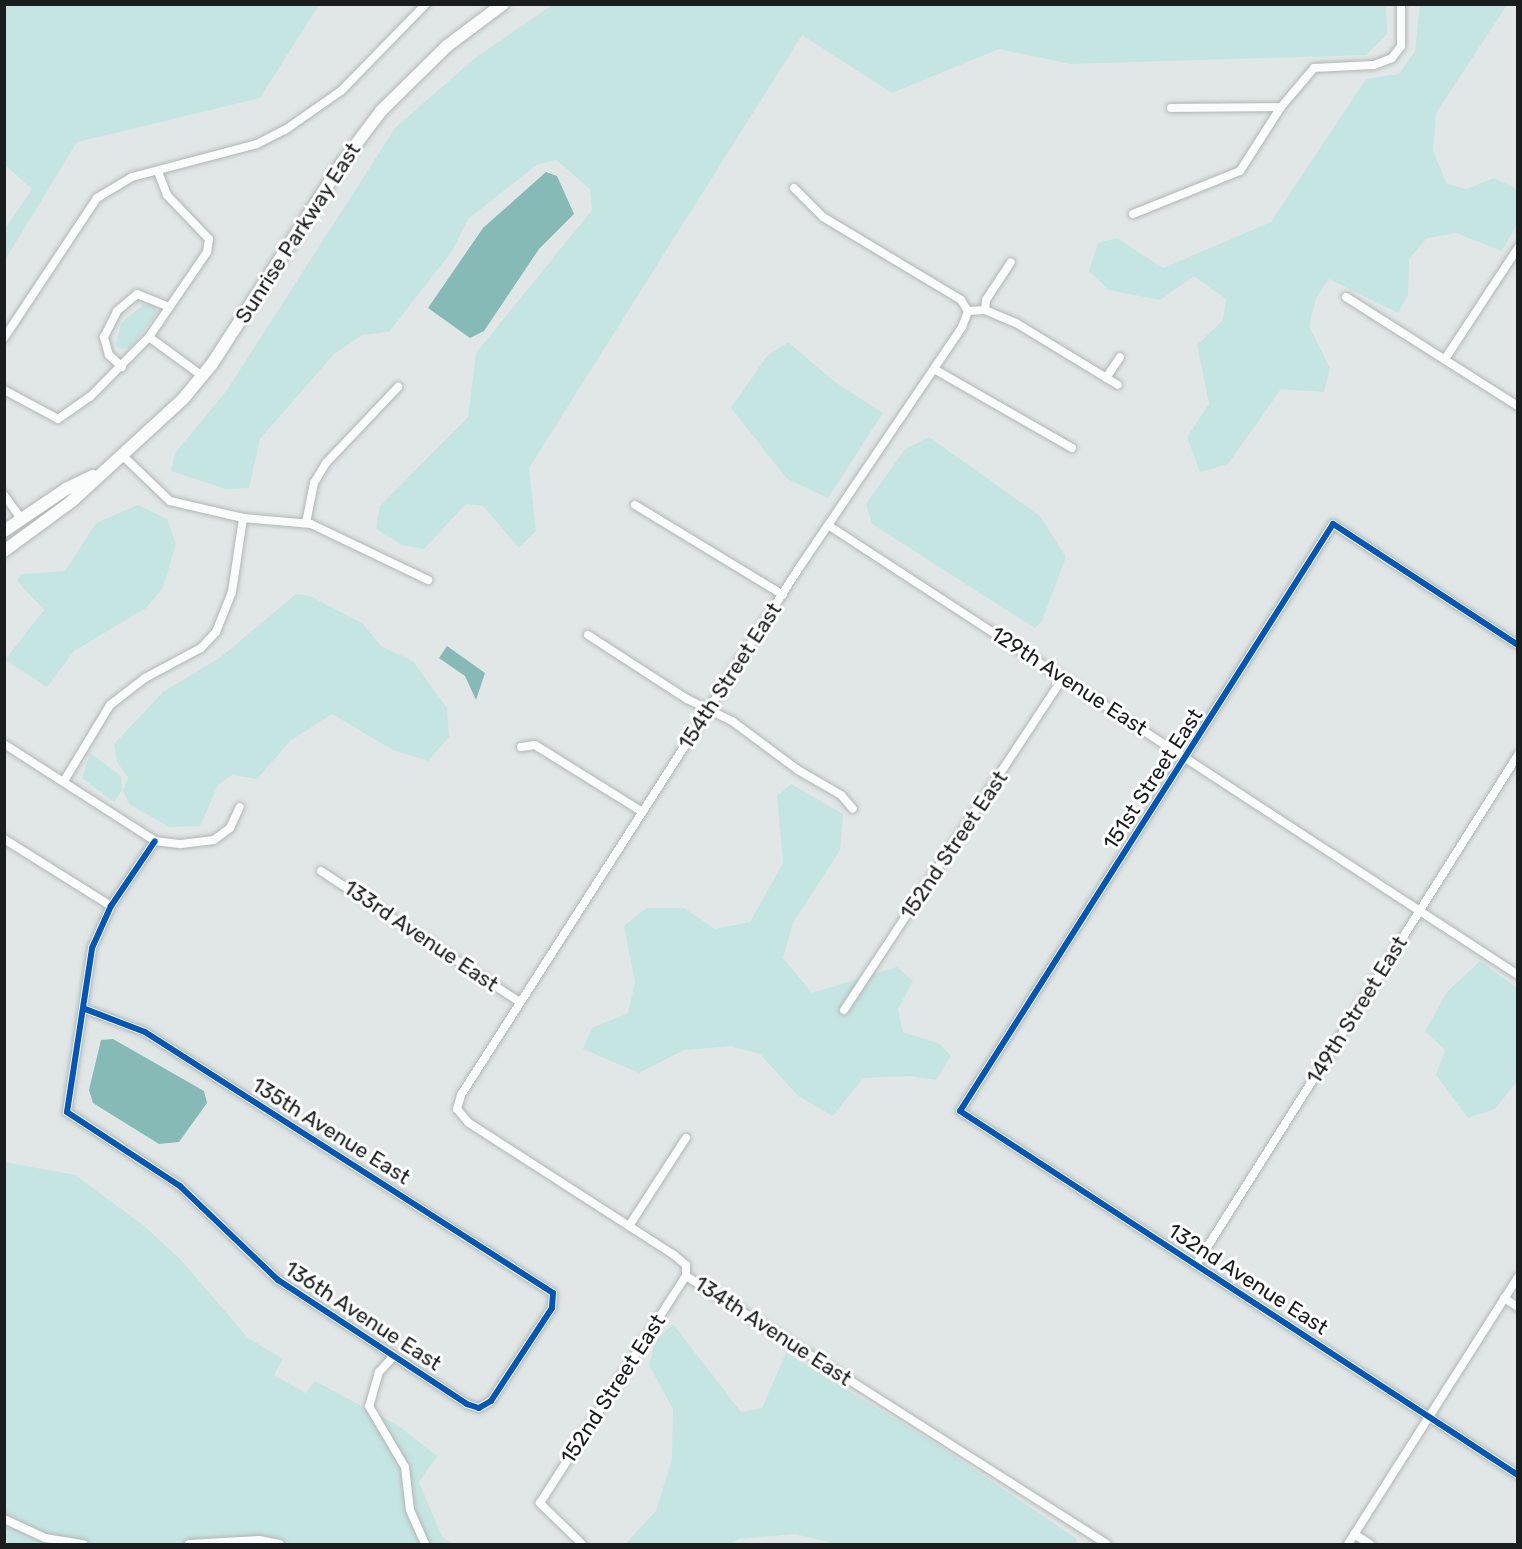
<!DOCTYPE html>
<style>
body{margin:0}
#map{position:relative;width:1522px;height:1549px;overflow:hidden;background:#e1e7e6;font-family:Rubik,sans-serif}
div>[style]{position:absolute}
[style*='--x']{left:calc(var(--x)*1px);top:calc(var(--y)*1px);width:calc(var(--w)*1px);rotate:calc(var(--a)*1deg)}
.green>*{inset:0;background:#c5e5e2}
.water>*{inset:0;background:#86bab6}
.roads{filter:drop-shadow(0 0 2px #b1b6b5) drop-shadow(0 0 2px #b1b6b5)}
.street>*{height:8px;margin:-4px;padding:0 4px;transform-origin:4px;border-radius:4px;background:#fafbfb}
.secondary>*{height:12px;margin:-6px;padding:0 6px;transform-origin:6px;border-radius:6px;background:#fafbfb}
.cycleway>*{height:6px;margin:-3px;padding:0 3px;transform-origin:3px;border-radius:3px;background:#0057b8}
span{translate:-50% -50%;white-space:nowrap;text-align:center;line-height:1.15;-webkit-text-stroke:6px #fff;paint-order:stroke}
.street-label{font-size:21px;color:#1a1d1d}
.frame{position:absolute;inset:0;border:6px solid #1a1d1d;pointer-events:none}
</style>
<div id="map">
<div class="green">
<div style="clip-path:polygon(5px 4px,319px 4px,319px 5px,260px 98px,77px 142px,5px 260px,5px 229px,32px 189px,5px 165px)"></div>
<div style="clip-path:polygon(552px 5px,1386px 4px,1387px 34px,1366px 55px,1070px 64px,999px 49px,892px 93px,802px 35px,529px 468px,536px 531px,519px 548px,483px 506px,466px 504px,424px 549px,402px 545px,376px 529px,380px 506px,468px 417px,476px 353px,592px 210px,590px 189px,556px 160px,538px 164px,468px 219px,452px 251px,389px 332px,362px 335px,334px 354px,260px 439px,249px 488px,226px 489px,171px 471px,175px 453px,227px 390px,395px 128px,475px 58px)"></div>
<div style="clip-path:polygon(1420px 5px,1507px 5px,1436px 113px,1433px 151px,1447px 184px,1466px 189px,1494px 178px,1517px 189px,1517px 224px,1502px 251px,1456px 233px,1427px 238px,1409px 259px,1408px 295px,1398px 313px,1329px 279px,1316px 298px,1309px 326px,1330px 368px,1324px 392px,1281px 389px,1228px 464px,1200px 472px,1187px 437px,1209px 404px,1197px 345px,1223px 320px,1226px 299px,1194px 276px,1160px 300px,1109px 290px,1089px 271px,1098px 243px,1117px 238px,1163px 268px,1271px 222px,1366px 79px,1399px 74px,1415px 51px)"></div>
<div style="clip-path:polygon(143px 305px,155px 305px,157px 313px,130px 348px,120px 349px,116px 345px,121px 323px)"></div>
<div style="clip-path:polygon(788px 342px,835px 382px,883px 413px,828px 498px,787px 479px,731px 408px,767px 356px)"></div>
<div style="clip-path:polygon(929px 437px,1040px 516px,1066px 557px,1042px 621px,1035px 628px,872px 524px,866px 504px,905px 449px)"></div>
<div style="clip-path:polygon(138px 505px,167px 519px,176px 544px,163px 588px,146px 608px,74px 651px,47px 687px,5px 660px,44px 610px,17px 581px,21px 574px,65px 571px,96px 523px)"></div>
<div style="clip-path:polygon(296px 594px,310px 596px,362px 623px,381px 646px,413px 661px,447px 708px,449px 737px,428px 761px,393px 750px,332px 714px,290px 741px,257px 779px,232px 775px,218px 785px,200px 826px,169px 827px,129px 804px,123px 790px,128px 778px,117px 762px,114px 744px,163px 692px,221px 657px)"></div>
<div style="clip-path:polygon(90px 753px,121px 776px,122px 790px,114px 802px,82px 778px)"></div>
<div style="clip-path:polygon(791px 784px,843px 814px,840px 850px,793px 923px,783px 958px,812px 993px,897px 967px,913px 981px,898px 1009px,903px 1032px,940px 1044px,951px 1056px,936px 1080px,909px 1076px,863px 1078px,833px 1116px,798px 1096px,760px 1054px,731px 1046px,684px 1050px,639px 1073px,583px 1049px,592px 1028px,628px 1013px,635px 982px,624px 926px,646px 908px,684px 908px,715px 929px,750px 922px,783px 863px,777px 796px)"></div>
<div style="clip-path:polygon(1480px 961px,1517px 988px,1517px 1081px,1495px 1109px,1468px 1118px,1436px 1075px,1445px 1050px,1425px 1031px,1447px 992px)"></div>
<div style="clip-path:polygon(4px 1162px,75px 1175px,143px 1225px,181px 1260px,248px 1338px,283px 1359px,274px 1375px,306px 1393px,315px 1381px,399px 1426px,437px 1456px,419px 1482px,442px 1537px,453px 1544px,5px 1544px)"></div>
<div style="clip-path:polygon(673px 1324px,741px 1412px,762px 1408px,786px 1353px,935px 1443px,1077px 1539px,1076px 1544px,835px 1544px,795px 1534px,738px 1539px,732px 1544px,625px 1544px,656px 1511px,672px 1459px,673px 1409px,649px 1365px,655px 1341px)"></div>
</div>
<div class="water">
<div style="clip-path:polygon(546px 172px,557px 176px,574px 214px,539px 249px,484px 331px,470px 338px,428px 308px,483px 228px)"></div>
<div style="clip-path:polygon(447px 646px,485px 673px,476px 700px,465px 676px,439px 658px)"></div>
<div style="clip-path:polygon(113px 1039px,204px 1091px,207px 1103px,179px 1142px,159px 1144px,93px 1103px,89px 1090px,101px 1040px)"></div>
</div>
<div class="roads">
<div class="street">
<div style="--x:1171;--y:108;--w:110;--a:-0.5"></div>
<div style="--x:794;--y:188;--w:41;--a:45"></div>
<div style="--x:823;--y:217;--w:161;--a:31"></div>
<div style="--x:961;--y:300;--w:13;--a:58"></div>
<div style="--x:1133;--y:214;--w:115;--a:-21.9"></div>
<div style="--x:1240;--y:171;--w:76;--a:-57.4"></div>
<div style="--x:1281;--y:107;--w:51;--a:-49.8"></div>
<div style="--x:1314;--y:68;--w:60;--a:-2.9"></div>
<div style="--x:1374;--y:65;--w:19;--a:-21"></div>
<div style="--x:1392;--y:58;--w:15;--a:-53"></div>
<div style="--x:1401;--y:46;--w:42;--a:-90"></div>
<div style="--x:1346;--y:297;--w:204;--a:32.4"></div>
<div style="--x:985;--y:310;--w:10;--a:-84"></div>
<div style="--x:986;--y:300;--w:45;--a:-56.7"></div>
<div style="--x:149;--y:337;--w:66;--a:36.3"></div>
<div style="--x:4;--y:338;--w:168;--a:-56.4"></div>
<div style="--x:97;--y:198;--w:41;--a:-31"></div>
<div style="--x:132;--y:177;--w:129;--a:-14.8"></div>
<div style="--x:257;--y:144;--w:31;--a:-27"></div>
<div style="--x:285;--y:130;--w:68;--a:-34.9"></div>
<div style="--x:341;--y:91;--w:122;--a:-45.7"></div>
<div style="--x:1445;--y:359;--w:133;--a:-56.7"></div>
<div style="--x:122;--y:367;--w:18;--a:-137"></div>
<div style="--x:109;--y:355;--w:19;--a:-106"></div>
<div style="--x:104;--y:337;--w:29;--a:-63"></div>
<div style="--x:117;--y:311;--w:26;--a:-40"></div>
<div style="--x:137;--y:294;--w:35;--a:22"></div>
<div style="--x:934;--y:369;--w:159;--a:29.8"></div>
<div style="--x:1106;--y:378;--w:25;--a:-56"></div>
<div style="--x:4;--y:390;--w:61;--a:28.2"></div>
<div style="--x:58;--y:419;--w:39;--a:-35"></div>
<div style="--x:90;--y:397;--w:84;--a:-45.5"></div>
<div style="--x:149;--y:337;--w:103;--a:-55.7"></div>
<div style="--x:207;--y:252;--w:13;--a:-81"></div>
<div style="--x:209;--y:239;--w:61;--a:-133.7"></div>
<div style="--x:167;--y:195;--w:26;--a:-111"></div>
<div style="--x:123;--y:456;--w:65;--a:43.8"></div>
<div style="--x:170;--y:501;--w:75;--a:13.1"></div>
<div style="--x:243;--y:518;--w:68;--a:5"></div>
<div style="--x:311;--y:524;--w:130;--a:25.6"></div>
<div style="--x:4;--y:495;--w:31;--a:54"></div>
<div style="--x:635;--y:505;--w:173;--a:31.3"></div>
<div style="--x:306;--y:523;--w:41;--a:-78.7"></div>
<div style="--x:314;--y:483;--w:23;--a:-59"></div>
<div style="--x:326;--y:463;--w:105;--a:-46.5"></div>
<div style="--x:831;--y:527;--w:820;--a:33.11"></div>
<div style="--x:588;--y:635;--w:118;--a:32.9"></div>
<div style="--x:687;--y:699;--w:50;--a:26.1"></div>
<div style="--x:732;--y:721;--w:82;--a:36.6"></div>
<div style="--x:798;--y:770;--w:50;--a:30.2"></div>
<div style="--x:841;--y:795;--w:18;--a:49"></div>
<div style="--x:1518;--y:645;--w:221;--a:-146.8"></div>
<div style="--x:1333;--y:524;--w:695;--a:122.43"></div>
<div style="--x:960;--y:1111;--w:666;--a:33.12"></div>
<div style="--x:4;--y:744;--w:179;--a:32.7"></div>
<div style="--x:155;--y:841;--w:26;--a:7"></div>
<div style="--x:181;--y:844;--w:33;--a:-7"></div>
<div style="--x:214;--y:840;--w:20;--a:-37"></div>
<div style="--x:230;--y:828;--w:23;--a:-65"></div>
<div style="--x:521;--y:747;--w:14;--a:-8"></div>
<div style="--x:535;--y:745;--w:125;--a:31.9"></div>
<div style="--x:64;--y:781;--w:89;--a:-58.8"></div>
<div style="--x:110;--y:705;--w:44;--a:-37.6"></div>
<div style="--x:145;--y:678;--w:64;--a:-28.2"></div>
<div style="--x:201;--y:648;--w:22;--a:-47"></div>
<div style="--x:216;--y:632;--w:43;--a:-68.2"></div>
<div style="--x:232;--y:592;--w:75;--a:-81.5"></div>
<div style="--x:4;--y:839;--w:126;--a:32.1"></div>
<div style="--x:321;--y:871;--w:238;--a:33.4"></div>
<div style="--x:85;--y:1009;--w:64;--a:21"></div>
<div style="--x:145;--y:1032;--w:484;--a:32.6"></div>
<div style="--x:553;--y:1293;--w:15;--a:94"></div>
<div style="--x:552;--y:1308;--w:111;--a:123.3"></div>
<div style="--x:491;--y:1401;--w:14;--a:150"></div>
<div style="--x:479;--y:1408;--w:13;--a:-162"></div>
<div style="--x:467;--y:1404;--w:226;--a:-146.7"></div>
<div style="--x:278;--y:1280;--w:136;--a:-136.2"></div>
<div style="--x:180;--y:1186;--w:135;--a:-146.8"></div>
<div style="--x:67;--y:1112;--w:166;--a:-81.3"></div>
<div style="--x:92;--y:948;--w:46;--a:-65.7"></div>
<div style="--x:111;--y:906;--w:78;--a:-55.9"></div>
<div style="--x:844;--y:1010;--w:398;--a:-56.6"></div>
<div style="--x:629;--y:1226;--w:105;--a:-57.1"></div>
<div style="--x:1196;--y:1265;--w:603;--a:-57.73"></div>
<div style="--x:686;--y:1276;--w:11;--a:-90"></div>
<div style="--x:686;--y:1265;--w:16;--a:-140"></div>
<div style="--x:674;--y:1255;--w:245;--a:-147.2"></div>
<div style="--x:468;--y:1122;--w:17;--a:-130"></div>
<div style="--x:457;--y:1109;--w:15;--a:-74"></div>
<div style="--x:461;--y:1095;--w:626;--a:-57.33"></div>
<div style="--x:799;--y:568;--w:291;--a:-55.9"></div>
<div style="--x:962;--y:327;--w:17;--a:-69"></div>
<div style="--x:968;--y:311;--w:17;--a:-3"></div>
<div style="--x:985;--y:310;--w:34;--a:23"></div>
<div style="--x:1016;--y:323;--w:119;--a:31.3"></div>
<div style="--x:686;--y:1276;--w:498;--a:32.5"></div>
<div style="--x:1504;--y:1298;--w:17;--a:33"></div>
<div style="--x:394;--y:1356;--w:22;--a:133"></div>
<div style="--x:379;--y:1372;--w:35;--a:106"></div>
<div style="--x:369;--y:1406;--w:71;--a:59.5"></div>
<div style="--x:405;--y:1467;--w:43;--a:83.4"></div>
<div style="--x:410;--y:1510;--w:37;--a:66"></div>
<div style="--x:4;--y:1519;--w:45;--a:24.9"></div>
<div style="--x:45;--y:1538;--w:39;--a:9"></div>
<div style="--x:1354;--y:1534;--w:19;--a:32"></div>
<div style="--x:189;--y:1544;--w:70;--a:-3.3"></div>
<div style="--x:259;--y:1540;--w:21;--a:11"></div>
<div style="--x:582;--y:1544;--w:59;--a:-135.7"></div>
<div style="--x:540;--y:1503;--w:270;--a:-57.3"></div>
<div style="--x:1348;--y:1544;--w:317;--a:-57.5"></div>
</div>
<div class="secondary">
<div style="--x:4;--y:531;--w:75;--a:-34.1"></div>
<div style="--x:66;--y:489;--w:30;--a:-26"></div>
<div style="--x:4;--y:551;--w:84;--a:-36.3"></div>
<div style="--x:72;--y:501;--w:151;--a:-42.6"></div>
<div style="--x:183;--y:399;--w:45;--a:-50.4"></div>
<div style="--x:212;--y:364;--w:239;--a:-57.1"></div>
<div style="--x:342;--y:163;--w:65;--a:-53.1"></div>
<div style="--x:381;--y:111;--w:93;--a:-44.6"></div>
<div style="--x:447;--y:46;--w:70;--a:-36.9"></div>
</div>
</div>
<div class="cycleway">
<div style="--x:1518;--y:645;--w:221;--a:-146.8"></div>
<div style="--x:1333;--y:524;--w:695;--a:122.43"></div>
<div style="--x:960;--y:1111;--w:666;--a:33.12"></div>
<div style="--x:85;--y:1009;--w:64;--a:21"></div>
<div style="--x:145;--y:1032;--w:484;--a:32.6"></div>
<div style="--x:553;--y:1293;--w:15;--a:94"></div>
<div style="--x:552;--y:1308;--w:111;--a:123.3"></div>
<div style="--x:491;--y:1401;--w:14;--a:150"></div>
<div style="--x:479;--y:1408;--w:13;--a:-162"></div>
<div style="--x:467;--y:1404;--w:226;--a:-146.7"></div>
<div style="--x:278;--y:1280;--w:136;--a:-136.2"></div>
<div style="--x:180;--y:1186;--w:135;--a:-146.8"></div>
<div style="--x:67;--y:1112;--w:166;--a:-81.3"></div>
<div style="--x:92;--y:948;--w:46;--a:-65.7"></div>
<div style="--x:111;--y:906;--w:78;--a:-55.9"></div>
</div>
<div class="street-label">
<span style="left:298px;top:233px;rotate:-57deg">Sunrise Parkway East</span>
<span style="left:730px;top:676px;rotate:-57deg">154th Street East</span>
<span style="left:1069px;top:681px;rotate:33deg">129th Avenue East</span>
<span style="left:1153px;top:779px;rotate:-57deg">151st Street East</span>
<span style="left:954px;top:845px;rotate:-56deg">152nd Street East</span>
<span style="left:421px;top:936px;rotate:34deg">133rd Avenue East</span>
<span style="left:1357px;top:1010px;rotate:-58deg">149th Street East</span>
<span style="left:331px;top:1131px;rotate:32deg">135th Avenue East</span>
<span style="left:1248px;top:1279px;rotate:33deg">132nd Avenue East</span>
<span style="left:363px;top:1316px;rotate:33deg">136th Avenue East</span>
<span style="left:773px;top:1331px;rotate:33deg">134th Avenue East</span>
<span style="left:613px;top:1389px;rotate:-57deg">152nd Street East</span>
</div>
<div class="frame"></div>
</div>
